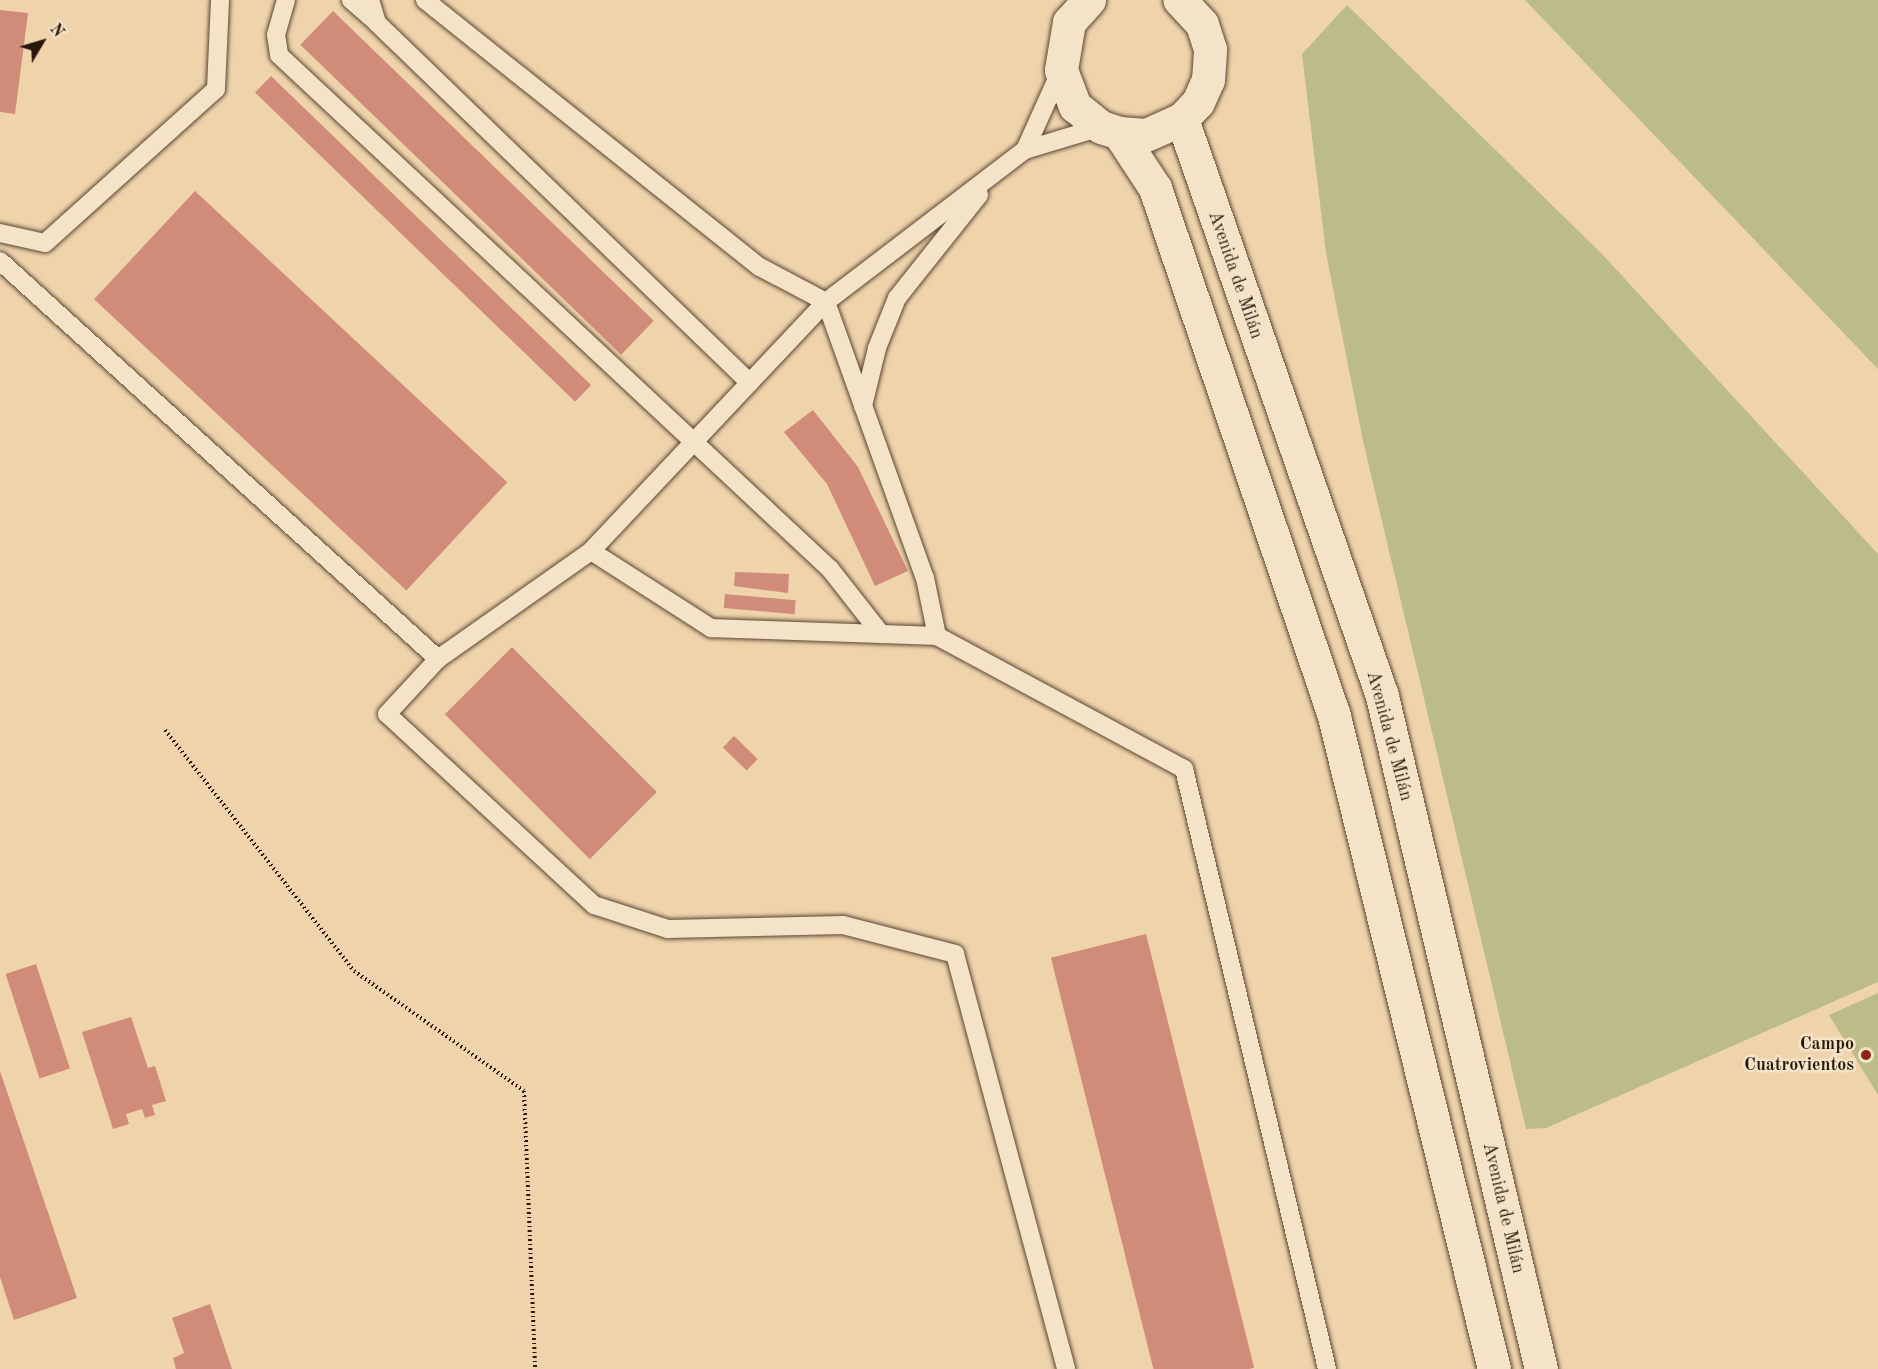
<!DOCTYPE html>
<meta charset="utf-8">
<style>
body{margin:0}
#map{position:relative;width:1878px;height:1369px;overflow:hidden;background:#efd4ab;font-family:"Old Standard TT",serif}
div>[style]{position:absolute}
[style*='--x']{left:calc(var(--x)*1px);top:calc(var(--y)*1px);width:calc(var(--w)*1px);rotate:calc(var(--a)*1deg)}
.green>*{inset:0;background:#bbbc87}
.building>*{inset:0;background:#d08b79;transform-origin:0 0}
.path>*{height:4px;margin-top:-2px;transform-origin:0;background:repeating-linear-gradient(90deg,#2a170c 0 1.5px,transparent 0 4.5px)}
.roads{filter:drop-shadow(0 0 2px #5b4634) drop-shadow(0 0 2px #5b4634)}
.service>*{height:18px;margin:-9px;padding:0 9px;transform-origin:9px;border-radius:9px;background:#f5e3c8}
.tertiary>*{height:33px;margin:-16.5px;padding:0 16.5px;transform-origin:16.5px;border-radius:16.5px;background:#f5e3c8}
.dots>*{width:16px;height:16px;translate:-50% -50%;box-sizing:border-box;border:3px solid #f5e3c8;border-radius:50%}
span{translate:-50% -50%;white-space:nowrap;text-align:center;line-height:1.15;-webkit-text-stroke:5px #f5e3c8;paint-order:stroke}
.street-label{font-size:18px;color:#2a170c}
.poi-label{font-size:18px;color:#2a170c;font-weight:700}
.right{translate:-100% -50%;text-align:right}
.north{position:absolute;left:12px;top:12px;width:60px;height:60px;-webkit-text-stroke:4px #f5e3c8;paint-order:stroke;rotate:52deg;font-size:16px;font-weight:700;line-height:24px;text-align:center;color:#2a170c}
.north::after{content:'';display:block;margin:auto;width:21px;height:27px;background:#2a170c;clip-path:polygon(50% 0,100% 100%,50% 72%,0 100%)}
</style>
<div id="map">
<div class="green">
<div style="clip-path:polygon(1525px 0,1878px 0,1878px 369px)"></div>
<div style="clip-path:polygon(1347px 5px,1602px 254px,1878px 554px,1878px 982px,1546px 1128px,1526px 1129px,1363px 441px,1326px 253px,1302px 54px)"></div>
<div style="clip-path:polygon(1878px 993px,1878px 1095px,1829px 1015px)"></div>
</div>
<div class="building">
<div style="clip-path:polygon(0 10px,28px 13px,15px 114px,0 112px)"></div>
<div style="left:333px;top:11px;width:446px;height:47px;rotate:44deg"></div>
<div style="left:271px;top:76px;width:445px;height:23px;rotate:44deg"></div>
<div style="left:195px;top:191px;width:427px;height:148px;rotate:43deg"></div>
<div style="clip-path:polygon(813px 410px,858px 467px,908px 571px,875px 586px,827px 484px,784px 432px)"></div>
<div style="clip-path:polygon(735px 572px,789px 574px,788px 593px,734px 586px)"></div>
<div style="left:725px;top:594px;width:71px;height:14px;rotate:5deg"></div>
<div style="left:512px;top:647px;width:205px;height:95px;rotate:45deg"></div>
<div style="left:734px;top:736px;width:33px;height:16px;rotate:44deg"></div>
<div style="left:1146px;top:934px;width:447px;height:98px;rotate:76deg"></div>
<div style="left:36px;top:964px;width:110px;height:32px;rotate:72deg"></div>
<div style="clip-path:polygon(131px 1017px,148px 1068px,155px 1066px,166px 1101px,152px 1105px,155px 1115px,145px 1118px,142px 1109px,126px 1114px,129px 1124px,113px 1129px,82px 1032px)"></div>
<div style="clip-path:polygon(0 1071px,77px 1298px,14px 1320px,0 1277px)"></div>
<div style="clip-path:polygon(210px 1304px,232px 1369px,176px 1369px,173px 1358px,184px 1353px,172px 1318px)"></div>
</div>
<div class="path">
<div style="--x:165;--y:730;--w:306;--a:51.9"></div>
<div style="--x:354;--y:971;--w:208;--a:35.2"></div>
<div style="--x:524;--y:1091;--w:278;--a:87.7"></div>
</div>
<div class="roads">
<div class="service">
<div style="--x:286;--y:0;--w:36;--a:106"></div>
<div style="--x:276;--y:35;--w:20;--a:81"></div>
<div style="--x:279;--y:55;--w:754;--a:43.01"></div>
<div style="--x:830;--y:569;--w:83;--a:51.9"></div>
<div style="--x:351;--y:0;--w:35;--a:41"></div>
<div style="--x:370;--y:0;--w:24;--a:73"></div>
<div style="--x:377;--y:23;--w:518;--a:43.98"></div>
<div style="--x:425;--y:0;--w:428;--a:38.6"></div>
<div style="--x:760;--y:267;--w:75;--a:27.9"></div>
<div style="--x:826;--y:302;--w:250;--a:-37.4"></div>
<div style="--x:1025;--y:150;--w:79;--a:-16.8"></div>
<div style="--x:1025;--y:150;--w:88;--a:-65.8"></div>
<div style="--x:0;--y:233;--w:46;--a:12.5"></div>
<div style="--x:45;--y:243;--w:230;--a:-42"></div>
<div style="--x:216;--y:89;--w:89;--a:-87.4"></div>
<div style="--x:0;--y:261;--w:592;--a:42.26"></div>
<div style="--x:438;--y:659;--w:187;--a:-35.2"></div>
<div style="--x:591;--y:551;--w:342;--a:-46.7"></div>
<div style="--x:826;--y:302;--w:293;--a:70.3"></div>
<div style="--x:925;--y:578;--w:59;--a:78.3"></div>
<div style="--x:863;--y:406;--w:60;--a:-76.4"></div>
<div style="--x:877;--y:348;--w:54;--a:-68.2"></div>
<div style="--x:897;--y:298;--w:132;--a:-51.5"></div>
<div style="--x:591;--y:551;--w:143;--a:32.7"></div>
<div style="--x:711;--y:628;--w:226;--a:2"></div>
<div style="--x:937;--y:636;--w:281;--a:28.3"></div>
<div style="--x:1184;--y:769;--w:617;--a:76.59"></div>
<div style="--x:438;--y:659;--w:75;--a:132.8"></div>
<div style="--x:387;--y:714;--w:282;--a:42.7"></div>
<div style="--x:594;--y:905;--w:78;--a:18"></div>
<div style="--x:668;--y:929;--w:175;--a:-1.3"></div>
<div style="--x:843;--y:925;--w:116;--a:14.5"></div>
<div style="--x:955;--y:954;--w:430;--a:75"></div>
</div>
<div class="tertiary">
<div style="--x:1089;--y:0;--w:30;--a:132"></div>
<div style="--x:1069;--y:22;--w:49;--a:99.5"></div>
<div style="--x:1061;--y:70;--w:39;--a:69"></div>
<div style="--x:1075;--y:106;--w:33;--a:39"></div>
<div style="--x:1101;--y:127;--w:19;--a:18"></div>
<div style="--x:1119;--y:133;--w:27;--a:4"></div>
<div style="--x:1146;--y:135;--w:39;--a:-24"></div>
<div style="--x:1182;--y:119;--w:23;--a:-47"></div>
<div style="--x:1198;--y:102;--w:24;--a:-66"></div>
<div style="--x:1208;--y:80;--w:31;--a:-86"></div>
<div style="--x:1210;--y:49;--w:26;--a:-108"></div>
<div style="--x:1202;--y:24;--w:33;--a:-133"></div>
<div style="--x:1182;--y:119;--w:611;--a:70.88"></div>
<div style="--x:1382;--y:696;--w:692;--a:76.71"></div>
<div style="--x:1119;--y:133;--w:66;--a:56.8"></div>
<div style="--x:1155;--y:188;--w:558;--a:71.27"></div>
<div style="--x:1334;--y:716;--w:672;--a:76.23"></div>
</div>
</div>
<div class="dots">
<div style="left:1866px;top:1055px;background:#8f2418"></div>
</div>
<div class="street-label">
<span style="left:1235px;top:275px;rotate:71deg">Avenida de Milán</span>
<span style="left:1389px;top:736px;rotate:75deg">Avenida de Milán</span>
<span style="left:1503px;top:1208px;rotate:77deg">Avenida de Milán</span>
</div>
<div class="poi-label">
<span class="right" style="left:1854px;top:1055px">Campo<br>Cuatrovientos</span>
</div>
<div class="north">N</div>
</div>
